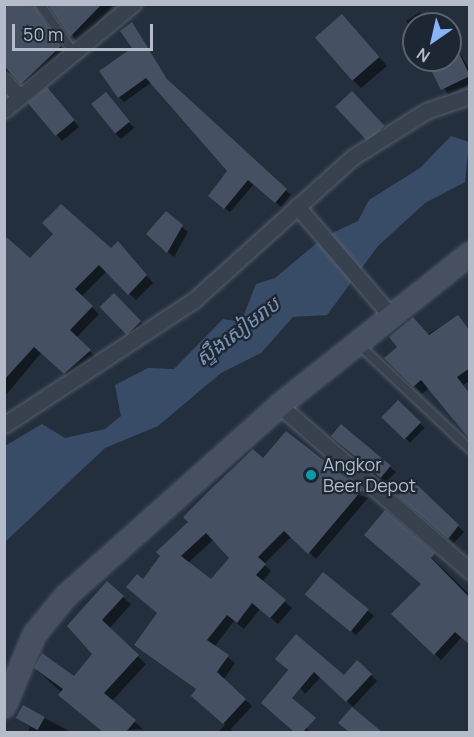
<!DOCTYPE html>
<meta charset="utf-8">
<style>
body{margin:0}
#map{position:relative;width:474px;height:737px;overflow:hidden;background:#242f3e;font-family:Manrope,"Noto Sans Khmer",sans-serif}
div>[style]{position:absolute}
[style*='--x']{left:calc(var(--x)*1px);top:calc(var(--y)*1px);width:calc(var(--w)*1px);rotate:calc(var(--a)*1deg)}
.water>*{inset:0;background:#394c67}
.shadow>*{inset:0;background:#0007;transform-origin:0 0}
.building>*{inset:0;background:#455162;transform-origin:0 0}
.roads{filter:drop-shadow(0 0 2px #565f6c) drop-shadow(0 0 2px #565f6c)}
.lane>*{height:8px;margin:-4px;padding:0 4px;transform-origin:4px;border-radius:4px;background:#38414e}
.street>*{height:15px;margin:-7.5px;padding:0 7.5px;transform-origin:7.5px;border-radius:7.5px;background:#38414e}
.secondary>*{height:21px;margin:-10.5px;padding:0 10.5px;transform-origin:10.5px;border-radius:10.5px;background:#465061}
.dots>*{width:16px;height:16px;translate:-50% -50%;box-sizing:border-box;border:3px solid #1d2633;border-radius:50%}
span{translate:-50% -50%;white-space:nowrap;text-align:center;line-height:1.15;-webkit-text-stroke:4.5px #1d2633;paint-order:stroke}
.poi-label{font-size:18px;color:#b4bcc9}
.left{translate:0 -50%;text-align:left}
.water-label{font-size:20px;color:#7c92b1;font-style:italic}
.frame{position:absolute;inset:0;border:6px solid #b4bcc9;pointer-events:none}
.north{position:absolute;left:402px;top:12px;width:60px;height:60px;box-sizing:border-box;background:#1d2633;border:2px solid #59626f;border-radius:50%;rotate:214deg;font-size:16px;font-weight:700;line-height:24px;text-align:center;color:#b4bcc9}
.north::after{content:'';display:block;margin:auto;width:21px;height:27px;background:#8ab4f8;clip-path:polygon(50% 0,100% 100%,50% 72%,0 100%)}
.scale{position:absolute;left:12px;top:24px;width:141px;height:27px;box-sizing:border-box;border:3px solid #b4bcc9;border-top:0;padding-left:8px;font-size:18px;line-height:21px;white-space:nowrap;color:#b4bcc9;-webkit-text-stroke:4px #1d2633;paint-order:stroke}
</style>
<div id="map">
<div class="water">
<div style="clip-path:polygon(451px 136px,469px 142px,465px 182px,425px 203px,378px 246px,327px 315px,293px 317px,261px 353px,221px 373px,158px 426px,105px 448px,5px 542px,5px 446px,42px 424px,65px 438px,105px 429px,121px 416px,115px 385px,148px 368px,174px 369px,223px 319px,241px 322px,256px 284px,275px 278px,324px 237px,358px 221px,369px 200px,420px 168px)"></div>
</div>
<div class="shadow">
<div style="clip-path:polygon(4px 4px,115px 4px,78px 43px,51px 6px,43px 6px,41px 15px,67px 53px,28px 89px,13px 73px,4px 79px)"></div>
<div style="clip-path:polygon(420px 12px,430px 24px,414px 24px,414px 32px,406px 21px)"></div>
<div style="clip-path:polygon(132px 24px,171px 85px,291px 195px,281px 207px,254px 184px,230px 212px,215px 200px,229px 171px,152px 82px,124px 102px,119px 97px,134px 48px)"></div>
<div style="clip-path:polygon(350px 24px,387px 66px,361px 88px,353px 80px)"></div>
<div style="clip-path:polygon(451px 39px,470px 70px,470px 84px,448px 95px,431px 60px,450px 60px)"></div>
<div style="left:352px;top:93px;width:54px;height:20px;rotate:47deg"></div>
<div style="clip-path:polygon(106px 94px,134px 128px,121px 139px,115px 133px)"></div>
<div style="clip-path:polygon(53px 95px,79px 127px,62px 141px,30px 103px)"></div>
<div style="clip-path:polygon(166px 213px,188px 232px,174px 257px,154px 240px)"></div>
<div style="clip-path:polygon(125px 250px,153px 283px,136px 300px,107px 271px,81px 297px,99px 314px,76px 338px,97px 358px,72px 380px,41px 353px,6px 395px,4px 306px,30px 260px)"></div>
<div style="left:114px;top:295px;width:45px;height:17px;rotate:45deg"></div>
<div style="clip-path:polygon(458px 317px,470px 330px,470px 381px,463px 385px,470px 394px,470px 440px,429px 388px,422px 394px,386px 358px)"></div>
<div style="left:398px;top:402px;width:37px;height:21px;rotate:44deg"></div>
<div style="clip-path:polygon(337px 442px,390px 467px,396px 472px,385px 483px)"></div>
<div style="clip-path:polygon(evenodd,263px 460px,368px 498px,316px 559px,292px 536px,264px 564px,271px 571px,262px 582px,292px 608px,278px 624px,260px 609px,244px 629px,234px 621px,214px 647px,235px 663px,223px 680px,252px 706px,231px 729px,234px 732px,218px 732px,225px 725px,202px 693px,136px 645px,159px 613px,143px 581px,263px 460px,214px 539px,231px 558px,211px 581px,188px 563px,214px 539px)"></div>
<div style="clip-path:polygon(412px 482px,464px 532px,454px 543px,406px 501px)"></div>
<div style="clip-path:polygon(385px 513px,470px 595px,470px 644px,462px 637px,441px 660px,393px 614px,423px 584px)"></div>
<div style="clip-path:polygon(323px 574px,374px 616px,356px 635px,312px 600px)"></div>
<div style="clip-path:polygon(123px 597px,131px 604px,109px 629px,146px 664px,111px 702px,143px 729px,104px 732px,35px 668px,74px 678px,94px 654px,69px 626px)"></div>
<div style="clip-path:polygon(357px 662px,377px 681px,353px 707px,321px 677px,305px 694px,283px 665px,344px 677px)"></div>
<div style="clip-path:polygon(282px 696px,310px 732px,296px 732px,271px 710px)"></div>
<div style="clip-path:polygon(24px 707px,71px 732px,28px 732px,30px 727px,18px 718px)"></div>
</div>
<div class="building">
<div style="clip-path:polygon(4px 4px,34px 4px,61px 46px,21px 84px,4px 66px)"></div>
<div style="clip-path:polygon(48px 4px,102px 4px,70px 37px)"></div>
<div style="left:342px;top:14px;width:57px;height:36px;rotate:49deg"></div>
<div style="clip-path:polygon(132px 22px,167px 79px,287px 189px,275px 203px,248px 180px,224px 209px,208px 196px,227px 171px,146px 78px,118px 98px,99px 71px,132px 48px,120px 31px)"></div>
<div style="clip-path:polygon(450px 34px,470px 76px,441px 90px,426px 60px,450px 60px)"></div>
<div style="left:47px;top:87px;width:43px;height:25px;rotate:50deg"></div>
<div style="left:352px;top:91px;width:48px;height:23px;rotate:47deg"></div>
<div style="left:106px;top:92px;width:38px;height:19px;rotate:51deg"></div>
<div style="clip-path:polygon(61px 204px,111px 248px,118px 241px,147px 275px,128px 295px,99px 265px,75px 289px,93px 306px,70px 330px,91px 350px,64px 374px,34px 347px,4px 380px,4px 235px,30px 258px,53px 234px,42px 223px)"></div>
<div style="clip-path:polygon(166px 211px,183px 225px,167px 253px,146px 234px)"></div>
<div style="left:114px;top:293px;width:39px;height:20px;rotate:46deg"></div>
<div style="clip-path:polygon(458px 315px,470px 331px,470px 368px,457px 377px,470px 394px,470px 440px,421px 380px,413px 387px,384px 358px,397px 347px,389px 337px,413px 317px,429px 335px)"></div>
<div style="left:398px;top:400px;width:32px;height:24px;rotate:44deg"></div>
<div style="left:341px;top:424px;width:65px;height:16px;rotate:40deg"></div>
<div style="clip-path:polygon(evenodd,286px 431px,362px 490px,308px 554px,284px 531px,258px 557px,266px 564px,256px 575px,286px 600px,270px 618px,252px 603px,237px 623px,227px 615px,207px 640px,229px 655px,217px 672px,246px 699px,223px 724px,191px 696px,196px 689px,134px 645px,157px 613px,126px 587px,137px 574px,143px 579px,160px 556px,156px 552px,188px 522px,183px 517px,214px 486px,253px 449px,263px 458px,286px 431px,206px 533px,229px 558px,211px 579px,181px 556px,206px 533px)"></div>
<div style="clip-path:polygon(412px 480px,459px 525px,448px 539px,398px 496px)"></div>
<div style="clip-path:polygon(385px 510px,435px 553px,431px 558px,470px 598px,470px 645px,455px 632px,434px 655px,391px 614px,421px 584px,364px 535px)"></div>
<div style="left:323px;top:572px;width:59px;height:29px;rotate:39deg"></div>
<div style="clip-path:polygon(107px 581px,124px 596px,102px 620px,139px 655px,104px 693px,136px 720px,126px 732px,103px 732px,58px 695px,63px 689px,34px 668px,42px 653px,74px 676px,92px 654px,67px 626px)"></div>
<div style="clip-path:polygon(296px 634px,344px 675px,357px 660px,372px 674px,346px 702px,314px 672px,292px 698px,316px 718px,303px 732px,294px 732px,261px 703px,288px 670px,275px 659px)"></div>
<div style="left:23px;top:705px;width:25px;height:15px;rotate:29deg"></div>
<div style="clip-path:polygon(352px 707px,382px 732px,349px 732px,338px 723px)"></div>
</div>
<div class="roads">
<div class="lane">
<div style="--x:40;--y:4;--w:58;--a:55.5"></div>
<div style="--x:358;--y:344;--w:154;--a:43.2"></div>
</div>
<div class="street">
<div style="--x:4;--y:80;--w:23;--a:47"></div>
<div style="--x:4;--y:110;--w:167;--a:-39.4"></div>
<div style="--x:297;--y:206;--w:145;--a:49.5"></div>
<div style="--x:279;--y:405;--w:253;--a:41"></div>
<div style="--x:4;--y:425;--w:226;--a:-33.3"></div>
<div style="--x:193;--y:301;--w:215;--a:-42"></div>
<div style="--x:353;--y:157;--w:86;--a:-32.2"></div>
<div style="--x:426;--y:111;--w:46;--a:-18.8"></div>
</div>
<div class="secondary">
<div style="--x:4;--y:706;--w:78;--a:-67.4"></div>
<div style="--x:34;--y:634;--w:49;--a:-50.8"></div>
<div style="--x:65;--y:596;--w:287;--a:-41.7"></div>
<div style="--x:279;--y:405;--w:244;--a:-38.5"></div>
</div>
</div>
<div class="dots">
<div style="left:311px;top:475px;background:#0f9aa8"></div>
</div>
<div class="poi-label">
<span class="left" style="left:323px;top:475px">Angkor<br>Beer Depot</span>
</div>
<div class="water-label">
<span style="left:237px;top:331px;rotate:-37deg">ស្ទឹងសៀមរាប</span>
</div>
<div class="frame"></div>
<div class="north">N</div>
<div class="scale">50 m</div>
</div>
